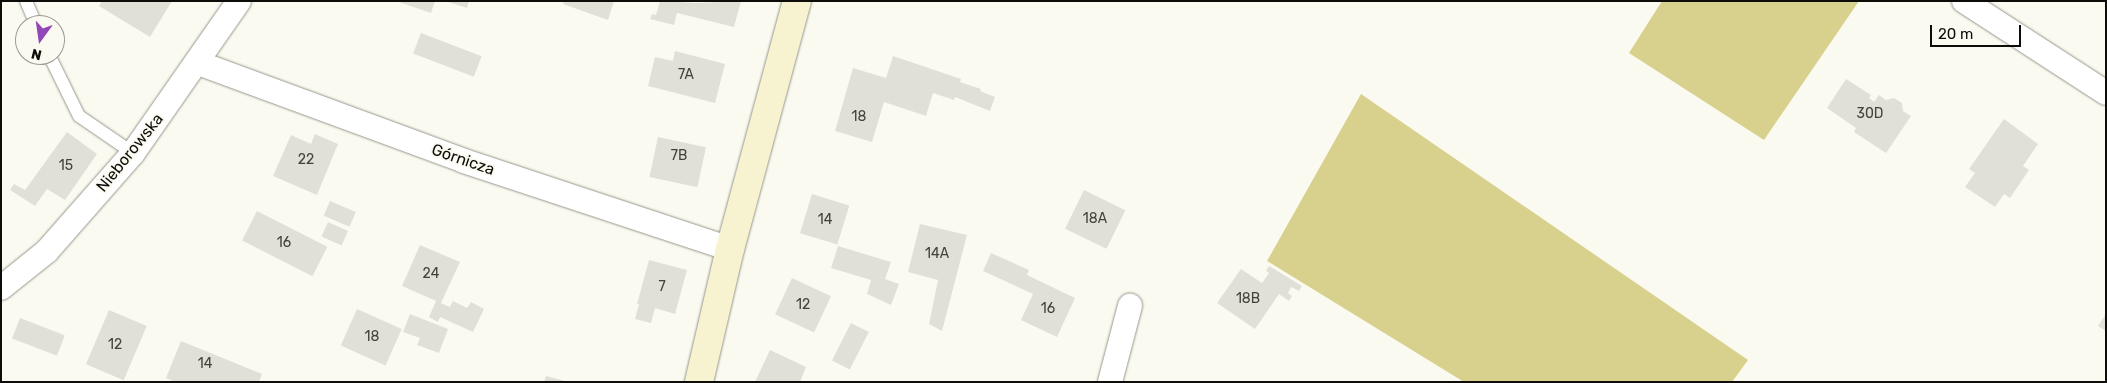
<!DOCTYPE html>
<meta charset="utf-8">
<style>
body{margin:0}
#map{position:relative;width:2107px;height:383px;overflow:hidden;background:#fbfaf0;font-family:Rubik,sans-serif}
div>[style]{position:absolute}
[style*='--x']{left:calc(var(--x)*1px);top:calc(var(--y)*1px);width:calc(var(--w)*1px);rotate:calc(var(--a)*1deg)}
.green>*{inset:0;background:#d8d08d}
.building>*{inset:0;background:#e1e0d7;transform-origin:0 0}
.roads{filter:drop-shadow(0 0 1px #97978e) drop-shadow(0 0 1px #97978e)}
.lane>*{height:12px;margin:-6px;padding:0 6px;transform-origin:6px;border-radius:6px;background:#fff}
.street>*{height:24px;margin:-12px;padding:0 12px;transform-origin:12px;border-radius:12px;background:#fff}
.secondary>*{height:28px;margin:-14px;padding:0 14px;transform-origin:14px;border-radius:14px;background:#f7f2d0}
span{translate:-50% -50%;white-space:nowrap;text-align:center;line-height:1.15;-webkit-text-stroke:4px #fbfaf0;paint-order:stroke}
.number-label{font-size:14px;color:#42413c}
.number-label span{-webkit-text-stroke-width:0}
.street-label{font-size:16px;color:#0d0c09}
.frame{position:absolute;inset:0;border:2px solid #0d0c09;pointer-events:none}
.north{position:absolute;left:15px;top:15px;width:50px;height:50px;box-sizing:border-box;background:#fbfaf0;border:1px solid #9c9b94;border-radius:50%;rotate:194deg;font-size:14px;font-weight:700;line-height:20px;text-align:center;color:#0d0c09}
.north::after{content:'';display:block;margin:auto;width:18px;height:22px;background:#9247b9;clip-path:polygon(50% 0,100% 100%,50% 72%,0 100%)}
.scale{position:absolute;left:1930px;top:25px;width:91px;height:22px;box-sizing:border-box;border:2px solid #0d0c09;border-top:0;padding-left:6px;font-size:15px;line-height:18px;white-space:nowrap;color:#0d0c09;-webkit-text-stroke:4px #fbfaf0;paint-order:stroke}
</style>
<div id="map">
<div class="green">
<div style="clip-path:polygon(1662px 1px,1859px 1px,1764px 140px,1629px 53px)"></div>
<div style="clip-path:polygon(1361px 94px,1748px 360px,1732px 382px,1464px 382px,1267px 261px)"></div>
</div>
<div class="building">
<div style="clip-path:polygon(102px 1px,172px 1px,150px 37px,99px 6px)"></div>
<div style="clip-path:polygon(396px 1px,435px 1px,431px 13px)"></div>
<div style="clip-path:polygon(445px 1px,469px 1px,467px 8px)"></div>
<div style="clip-path:polygon(564px 1px,614px 1px,608px 20px,563px 4px)"></div>
<div style="clip-path:polygon(660px 1px,696px 3px,741px 1px,734px 27px,677px 13px,674px 25px,650px 19px,652px 14px,656px 15px)"></div>
<div style="left:421px;top:33px;width:65px;height:22px;rotate:21deg"></div>
<div style="clip-path:polygon(675px 51px,725px 64px,715px 103px,648px 86px,655px 57px,673px 61px)"></div>
<div style="clip-path:polygon(893px 56px,961px 79px,960px 82px,981px 89px,980px 91px,995px 97px,990px 111px,955px 97px,954px 100px,933px 93px,926px 116px,884px 102px,872px 142px,835px 131px,853px 68px,886px 78px)"></div>
<div style="clip-path:polygon(1846px 79px,1871px 95px,1869px 98px,1874px 102px,1879px 95px,1886px 100px,1894px 98px,1902px 103px,1903px 111px,1911px 116px,1886px 153px,1854px 132px,1856px 128px,1827px 108px)"></div>
<div style="clip-path:polygon(2004px 119px,2038px 144px,2023px 166px,2029px 170px,2010px 198px,2004px 194px,1995px 207px,1965px 187px,1975px 173px,1969px 169px)"></div>
<div style="clip-path:polygon(67px 132px,97px 154px,65px 200px,47px 189px,35px 206px,10px 190px,14px 184px,25px 190px)"></div>
<div style="clip-path:polygon(315px 134px,338px 144px,317px 195px,273px 176px,291px 135px,311px 144px)"></div>
<div style="left:658px;top:137px;width:49px;height:41px;rotate:12deg"></div>
<div style="left:1084px;top:190px;width:46px;height:43px;rotate:26deg"></div>
<div style="left:812px;top:194px;width:39px;height:41px;rotate:17deg"></div>
<div style="left:330px;top:201px;width:28px;height:16px;rotate:23deg"></div>
<div style="left:257px;top:211px;width:79px;height:33px;rotate:27deg"></div>
<div style="left:328px;top:222px;width:22px;height:16px;rotate:24deg"></div>
<div style="clip-path:polygon(920px 224px,967px 235px,942px 331px,929px 324px,938px 280px,908px 272px)"></div>
<div style="clip-path:polygon(420px 245px,460px 262px,441px 303px,450px 307px,453px 301px,467px 308px,471px 302px,484px 309px,473px 332px,440px 317px,438px 322px,429px 317px,436px 301px,402px 286px)"></div>
<div style="clip-path:polygon(838px 246px,891px 262px,885px 279px,899px 284px,891px 305px,867px 294px,871px 280px,831px 268px)"></div>
<div style="clip-path:polygon(991px 253px,1029px 270px,1027px 275px,1075px 298px,1057px 337px,1021px 320px,1033px 294px,983px 271px)"></div>
<div style="clip-path:polygon(649px 260px,687px 270px,675px 314px,655px 308px,651px 323px,635px 319px,639px 304px,637px 304px)"></div>
<div style="clip-path:polygon(1269px 266px,1302px 286px,1299px 291px,1291px 287px,1288px 293px,1292px 296px,1289px 301px,1279px 294px,1255px 329px,1217px 303px,1241px 269px,1262px 283px,1269px 273px,1266px 271px)"></div>
<div style="left:792px;top:278px;width:43px;height:40px;rotate:25deg"></div>
<div style="left:357px;top:309px;width:49px;height:40px;rotate:24deg"></div>
<div style="left:109px;top:310px;width:41px;height:59px;rotate:23deg"></div>
<div style="clip-path:polygon(410px 314px,448px 329px,439px 353px,417px 345px,420px 338px,403px 332px)"></div>
<div style="clip-path:polygon(2106px 314px,2106px 331px,2098px 326px)"></div>
<div style="left:20px;top:318px;width:48px;height:22px;rotate:21deg"></div>
<div style="left:851px;top:323px;width:20px;height:42px;rotate:27deg"></div>
<div style="clip-path:polygon(181px 341px,262px 374px,259px 382px,175px 382px,166px 378px)"></div>
<div style="clip-path:polygon(770px 350px,806px 367px,800px 382px,755px 382px)"></div>
<div style="clip-path:polygon(546px 376px,565px 381px,565px 382px,544px 382px)"></div>
</div>
<div class="roads">
<div class="lane">
<div style="--x:26;--y:1;--w:26;--a:67"></div>
<div style="--x:49;--y:55;--w:68;--a:63.8"></div>
<div style="--x:79;--y:116;--w:65;--a:34.4"></div>
</div>
<div class="street">
<div style="--x:1964;--y:1;--w:169;--a:32.9"></div>
<div style="--x:198;--y:63;--w:283;--a:20.2"></div>
<div style="--x:464;--y:161;--w:280;--a:18.3"></div>
<div style="--x:1;--y:288;--w:59;--a:-38.8"></div>
<div style="--x:47;--y:251;--w:130;--a:-48.7"></div>
<div style="--x:133;--y:153;--w:185;--a:-55.1"></div>
<div style="--x:1110;--y:382;--w:79;--a:-75.3"></div>
</div>
<div class="secondary">
<div style="--x:699;--y:382;--w:137;--a:-76.9"></div>
<div style="--x:730;--y:249;--w:257;--a:-74.9"></div>
</div>
</div>
<div class="number-label">
<span style="left:686px;top:75px">7A</span>
<span style="left:1870px;top:114px">30D</span>
<span style="left:859px;top:117px">18</span>
<span style="left:679px;top:156px">7B</span>
<span style="left:306px;top:160px">22</span>
<span style="left:66px;top:166px">15</span>
<span style="left:1095px;top:219px">18A</span>
<span style="left:825px;top:220px">14</span>
<span style="left:284px;top:243px">16</span>
<span style="left:937px;top:254px">14A</span>
<span style="left:431px;top:274px">24</span>
<span style="left:662px;top:287px">7</span>
<span style="left:1248px;top:299px">18B</span>
<span style="left:803px;top:305px">12</span>
<span style="left:1048px;top:309px">16</span>
<span style="left:372px;top:337px">18</span>
<span style="left:115px;top:345px">12</span>
<span style="left:205px;top:364px">14</span>
</div>
<div class="street-label">
<span style="left:130px;top:153px;rotate:-51deg">Nieborowska</span>
<span style="left:463px;top:160px;rotate:19deg">Górnicza</span>
</div>
<div class="frame"></div>
<div class="north">N</div>
<div class="scale">20 m</div>
</div>
